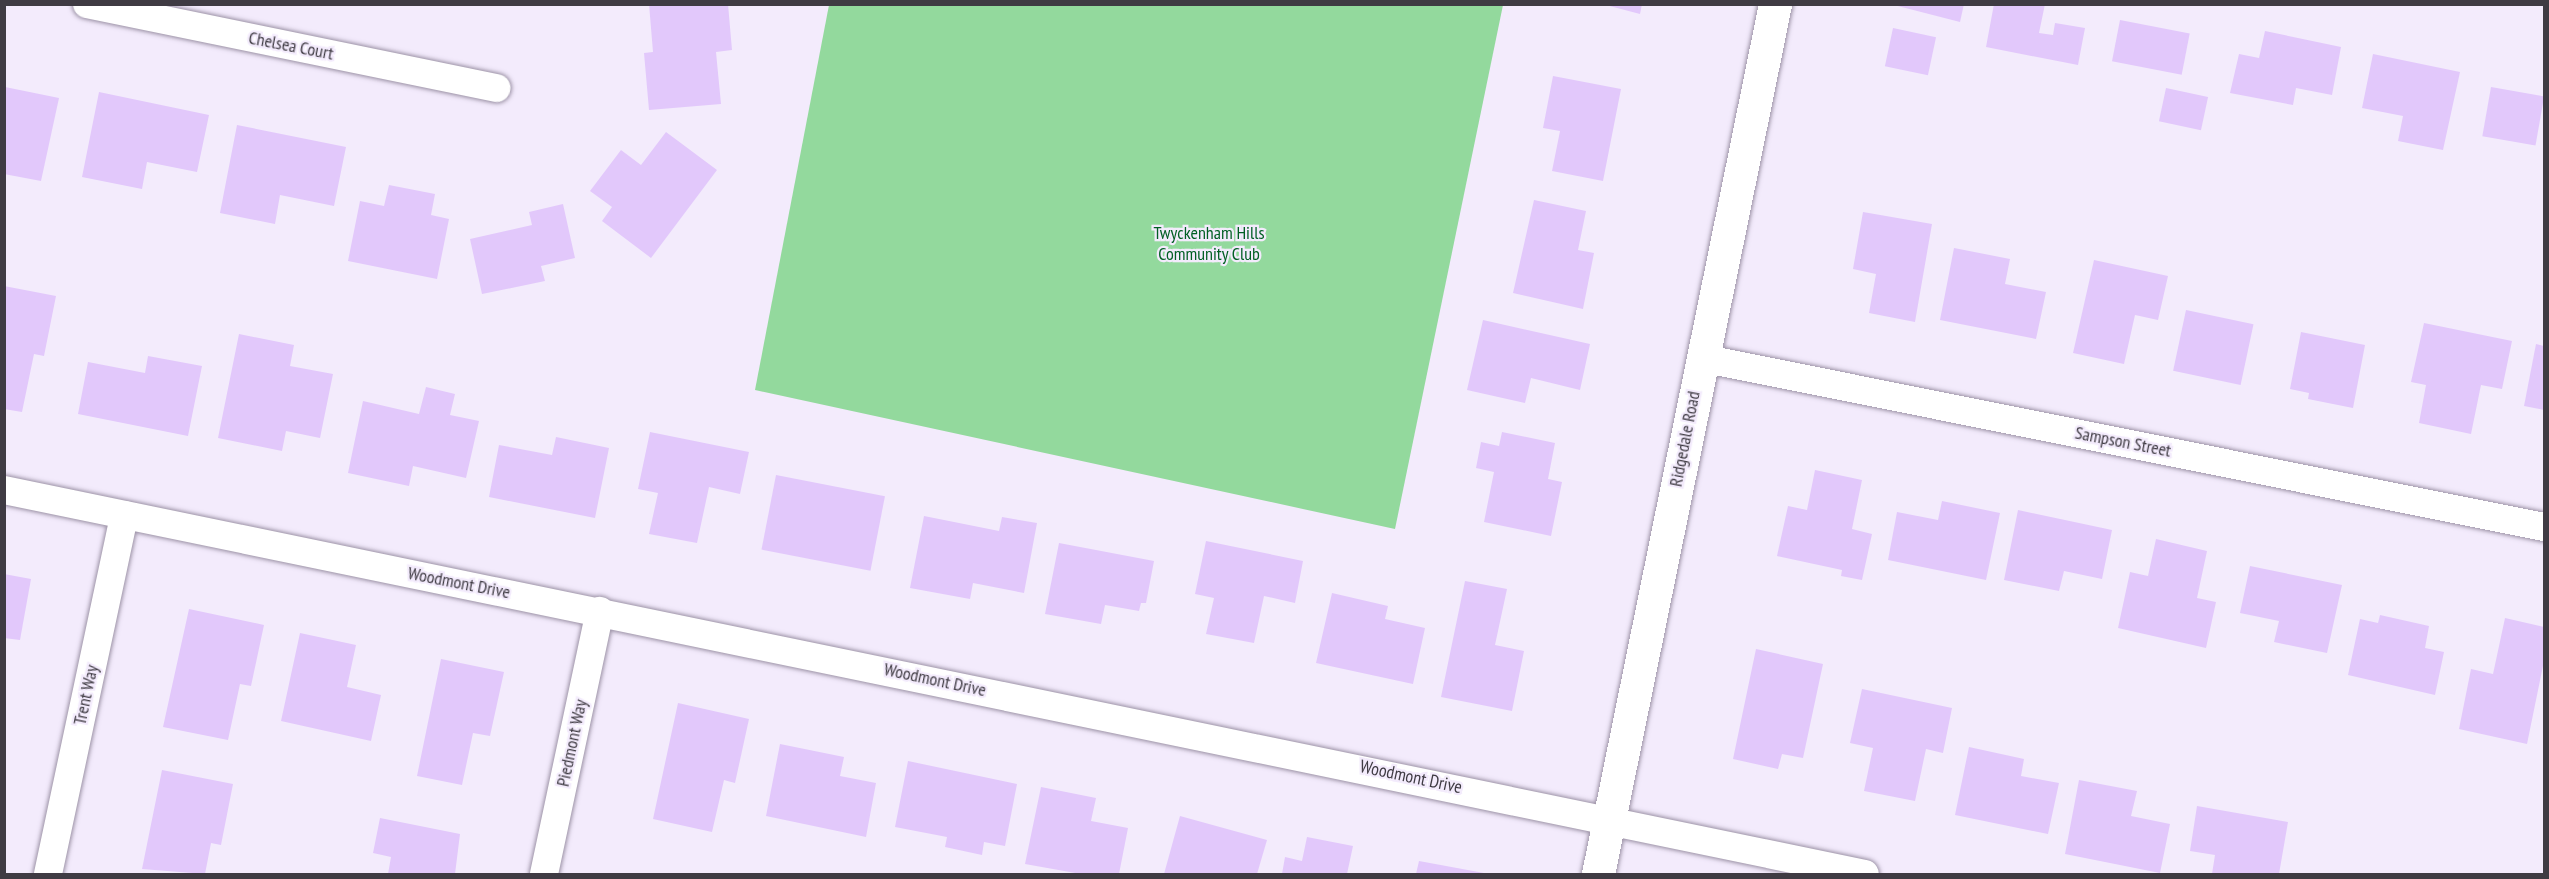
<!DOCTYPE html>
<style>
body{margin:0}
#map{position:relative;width:2549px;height:879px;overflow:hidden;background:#f3ebfc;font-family:"PT Sans Narrow",sans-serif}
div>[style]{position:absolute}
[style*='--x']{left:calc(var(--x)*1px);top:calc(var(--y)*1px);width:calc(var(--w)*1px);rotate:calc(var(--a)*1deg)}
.green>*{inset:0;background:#93d99d}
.building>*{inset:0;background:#e2c8fb;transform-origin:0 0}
.roads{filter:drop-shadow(0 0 2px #9d93a7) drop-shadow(0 0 2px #9d93a7)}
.street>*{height:28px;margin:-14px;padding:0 14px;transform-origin:14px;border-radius:14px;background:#fff}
.secondary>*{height:33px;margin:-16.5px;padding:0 16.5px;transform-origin:16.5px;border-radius:16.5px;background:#fff}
span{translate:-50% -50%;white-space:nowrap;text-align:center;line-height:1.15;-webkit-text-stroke:4.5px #f3ebfc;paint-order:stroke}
.street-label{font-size:18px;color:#3f3b43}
.park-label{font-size:18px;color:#005f23}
.frame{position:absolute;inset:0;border:6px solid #3f3b43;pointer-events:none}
</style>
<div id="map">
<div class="green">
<div style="clip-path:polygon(829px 5px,1503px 5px,1395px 529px,755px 390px)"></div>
</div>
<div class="building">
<div style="clip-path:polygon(649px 4px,728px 4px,732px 50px,716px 52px,721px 104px,649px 110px,644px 53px,653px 52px)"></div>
<div style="clip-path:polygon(1602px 4px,1642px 4px,1640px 14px)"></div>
<div style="clip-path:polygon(1890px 4px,1964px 4px,1960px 22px)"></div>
<div style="clip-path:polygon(1994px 4px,2045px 4px,2039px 33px,2053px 35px,2055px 23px,2085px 28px,2078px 65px,1986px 47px)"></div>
<div style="left:2120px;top:20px;width:71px;height:42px;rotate:11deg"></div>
<div style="left:1893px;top:28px;width:44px;height:39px;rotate:12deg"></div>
<div style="clip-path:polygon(2265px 31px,2341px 47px,2332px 95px,2296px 88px,2293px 105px,2230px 93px,2239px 54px,2259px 58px)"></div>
<div style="clip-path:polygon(2373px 54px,2460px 72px,2443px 150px,2398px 141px,2403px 116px,2362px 108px)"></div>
<div style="clip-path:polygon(1553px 76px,1621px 89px,1603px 181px,1552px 171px,1560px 131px,1543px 128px)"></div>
<div style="clip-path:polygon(5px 87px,59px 98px,41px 181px,4px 174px)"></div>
<div style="left:2491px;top:87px;width:54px;height:50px;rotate:10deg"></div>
<div style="left:2166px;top:88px;width:43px;height:34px;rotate:12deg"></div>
<div style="clip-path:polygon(99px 92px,209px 115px,197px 172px,147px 162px,142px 189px,82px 177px)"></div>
<div style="clip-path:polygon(237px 125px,346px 147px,334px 206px,280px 195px,275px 224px,220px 213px)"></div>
<div style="clip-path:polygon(666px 132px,717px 170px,651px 258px,602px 221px,612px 207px,590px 191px,621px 150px,641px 165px)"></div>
<div style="clip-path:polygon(389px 185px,435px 194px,431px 215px,449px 219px,437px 279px,348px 261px,360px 201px,384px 206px)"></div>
<div style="clip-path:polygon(1534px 200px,1586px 211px,1578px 250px,1594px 253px,1583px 309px,1513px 293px)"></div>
<div style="clip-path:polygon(563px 204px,575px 258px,541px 266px,545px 281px,482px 294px,470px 239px,532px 225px,529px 212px)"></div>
<div style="clip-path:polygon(1863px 212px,1932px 224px,1915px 322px,1869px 313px,1876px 274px,1853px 269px)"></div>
<div style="clip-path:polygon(1954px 248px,2010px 259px,2005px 284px,2046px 292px,2036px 339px,1940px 320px)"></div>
<div style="clip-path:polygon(2094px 260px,2168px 276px,2158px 320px,2135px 315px,2124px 364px,2073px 353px)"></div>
<div style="clip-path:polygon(4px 286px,56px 296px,44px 356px,34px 354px,22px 412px,4px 409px)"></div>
<div style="left:2186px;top:310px;width:69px;height:62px;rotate:12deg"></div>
<div style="clip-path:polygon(1483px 320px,1590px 344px,1580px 390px,1531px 378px,1525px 403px,1467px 390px)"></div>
<div style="clip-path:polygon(2424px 323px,2512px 341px,2502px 389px,2481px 385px,2471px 434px,2419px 423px,2426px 385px,2411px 382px)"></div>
<div style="clip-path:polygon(2301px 332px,2365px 345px,2353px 408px,2308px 399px,2309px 393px,2290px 389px)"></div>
<div style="clip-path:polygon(239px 334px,294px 345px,290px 366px,333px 374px,320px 438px,286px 431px,282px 451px,218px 438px)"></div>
<div style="clip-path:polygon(2536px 344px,2544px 346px,2544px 410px,2524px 406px)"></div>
<div style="clip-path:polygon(148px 356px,202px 366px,188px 436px,78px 414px,88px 362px,145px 373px)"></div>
<div style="clip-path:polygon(426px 387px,455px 394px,450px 415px,479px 421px,466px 478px,413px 466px,409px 486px,348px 473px,363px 401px,419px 414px)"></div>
<div style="clip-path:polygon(650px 432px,749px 452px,740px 494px,709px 487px,697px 543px,649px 534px,658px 493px,638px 489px)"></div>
<div style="clip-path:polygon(1502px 432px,1555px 443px,1548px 479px,1562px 482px,1551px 536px,1484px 522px,1494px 472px,1476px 468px,1481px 442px,1499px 446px)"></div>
<div style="clip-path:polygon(556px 437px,609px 448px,595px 518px,489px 497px,499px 445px,552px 455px)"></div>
<div style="clip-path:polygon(1815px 470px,1862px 480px,1852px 529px,1872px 534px,1862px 580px,1841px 576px,1842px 570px,1777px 556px,1788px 506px,1807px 510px)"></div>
<div style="left:776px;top:475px;width:111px;height:76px;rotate:11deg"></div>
<div style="clip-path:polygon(1942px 501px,2000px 513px,1986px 580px,1888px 560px,1897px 512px,1938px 520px)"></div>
<div style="clip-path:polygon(2018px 510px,2112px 530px,2102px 579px,2064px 571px,2059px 591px,2004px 580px)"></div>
<div style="clip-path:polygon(924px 516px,999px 531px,1002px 517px,1037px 523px,1024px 593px,973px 583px,970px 599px,910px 588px)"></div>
<div style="clip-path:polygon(2156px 539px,2207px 551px,2197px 598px,2216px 602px,2206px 648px,2118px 628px,2130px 572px,2148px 576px)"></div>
<div style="clip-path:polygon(1206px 541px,1303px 561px,1295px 603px,1264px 596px,1254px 643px,1206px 634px,1214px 598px,1195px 594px)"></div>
<div style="clip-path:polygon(1059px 543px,1154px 561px,1146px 603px,1141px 603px,1139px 611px,1105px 605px,1101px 624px,1045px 614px)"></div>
<div style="clip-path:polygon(2250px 566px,2342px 585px,2327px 653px,2274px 642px,2279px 621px,2240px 613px)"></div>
<div style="clip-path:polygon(4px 574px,31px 579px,20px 640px,4px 638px)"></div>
<div style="clip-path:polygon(1465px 581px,1507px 589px,1495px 645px,1524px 651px,1512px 711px,1441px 697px)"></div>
<div style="clip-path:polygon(1332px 593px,1388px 606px,1385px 619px,1425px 628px,1413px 684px,1316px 663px)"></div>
<div style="clip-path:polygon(189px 609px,264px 625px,251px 686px,240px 684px,228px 740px,163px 727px)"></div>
<div style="clip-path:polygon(2380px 615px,2429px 626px,2425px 648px,2444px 652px,2435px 695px,2348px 675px,2360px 619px,2378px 623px)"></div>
<div style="clip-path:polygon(2505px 618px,2544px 627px,2544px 661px,2527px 744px,2459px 729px,2471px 669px,2493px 674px)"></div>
<div style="clip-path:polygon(300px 633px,356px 645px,347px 687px,381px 695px,371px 741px,281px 721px)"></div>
<div style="clip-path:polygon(1756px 649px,1823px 664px,1803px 758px,1782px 754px,1778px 769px,1733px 759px)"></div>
<div style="clip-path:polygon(441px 659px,504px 672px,490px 736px,473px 733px,462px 785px,417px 776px)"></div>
<div style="clip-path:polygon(1862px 689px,1952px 708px,1943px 753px,1926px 749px,1915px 801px,1864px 791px,1873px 748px,1850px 743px)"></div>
<div style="clip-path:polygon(678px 703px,749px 719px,735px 783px,724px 780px,712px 832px,653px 819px)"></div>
<div style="clip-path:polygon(780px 744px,844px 757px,840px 776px,876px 783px,866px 837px,766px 816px)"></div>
<div style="clip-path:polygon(1969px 747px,2024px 759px,2021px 776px,2059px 783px,2048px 834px,1955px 815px)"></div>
<div style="clip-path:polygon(908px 761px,1017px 784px,1005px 846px,984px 842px,982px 855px,945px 847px,947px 837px,895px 827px)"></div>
<div style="clip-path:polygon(162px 770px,233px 784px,221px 845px,211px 843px,205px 874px,142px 869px)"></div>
<div style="clip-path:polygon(2079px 780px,2137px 791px,2131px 816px,2170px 824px,2160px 873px,2065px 854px)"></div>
<div style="clip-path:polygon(1041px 787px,1096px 798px,1091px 821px,1128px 828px,1119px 874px,1081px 874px,1025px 864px)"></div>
<div style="clip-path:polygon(2197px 806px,2288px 822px,2279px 874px,2212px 874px,2215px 855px,2190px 851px)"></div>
<div style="clip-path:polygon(1180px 816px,1267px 840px,1257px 874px,1164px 874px)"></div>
<div style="clip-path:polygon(380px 818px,460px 834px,455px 874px,388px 874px,391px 857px,373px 853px)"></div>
<div style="clip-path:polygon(1307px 837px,1353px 846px,1347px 874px,1282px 874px,1285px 857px,1302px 861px)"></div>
<div style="clip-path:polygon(1419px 861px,1484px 873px,1484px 874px,1416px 874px)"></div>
</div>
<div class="roads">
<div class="street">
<div style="--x:87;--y:4;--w:418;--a:11.6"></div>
<div style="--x:1701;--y:358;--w:860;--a:11.34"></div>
<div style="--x:4;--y:490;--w:1900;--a:11.66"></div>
<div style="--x:48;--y:874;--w:367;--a:-78"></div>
<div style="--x:544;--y:874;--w:269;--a:-78"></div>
</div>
<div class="secondary">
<div style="--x:1598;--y:874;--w:888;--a:-78.5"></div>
</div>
</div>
<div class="street-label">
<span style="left:291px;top:46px;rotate:11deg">Chelsea Court</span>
<span style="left:1685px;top:439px;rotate:-79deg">Ridgedale Road</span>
<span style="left:2123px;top:442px;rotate:11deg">Sampson Street</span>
<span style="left:459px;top:583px;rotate:11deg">Woodmont Drive</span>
<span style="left:935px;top:680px;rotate:12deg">Woodmont Drive</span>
<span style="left:86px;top:695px;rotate:-78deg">Trent Way</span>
<span style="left:572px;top:743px;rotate:-78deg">Piedmont Way</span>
<span style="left:1411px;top:777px;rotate:12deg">Woodmont Drive</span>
</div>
<div class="park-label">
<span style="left:1209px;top:244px">Twyckenham Hills<br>Community Club</span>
</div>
<div class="frame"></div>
</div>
